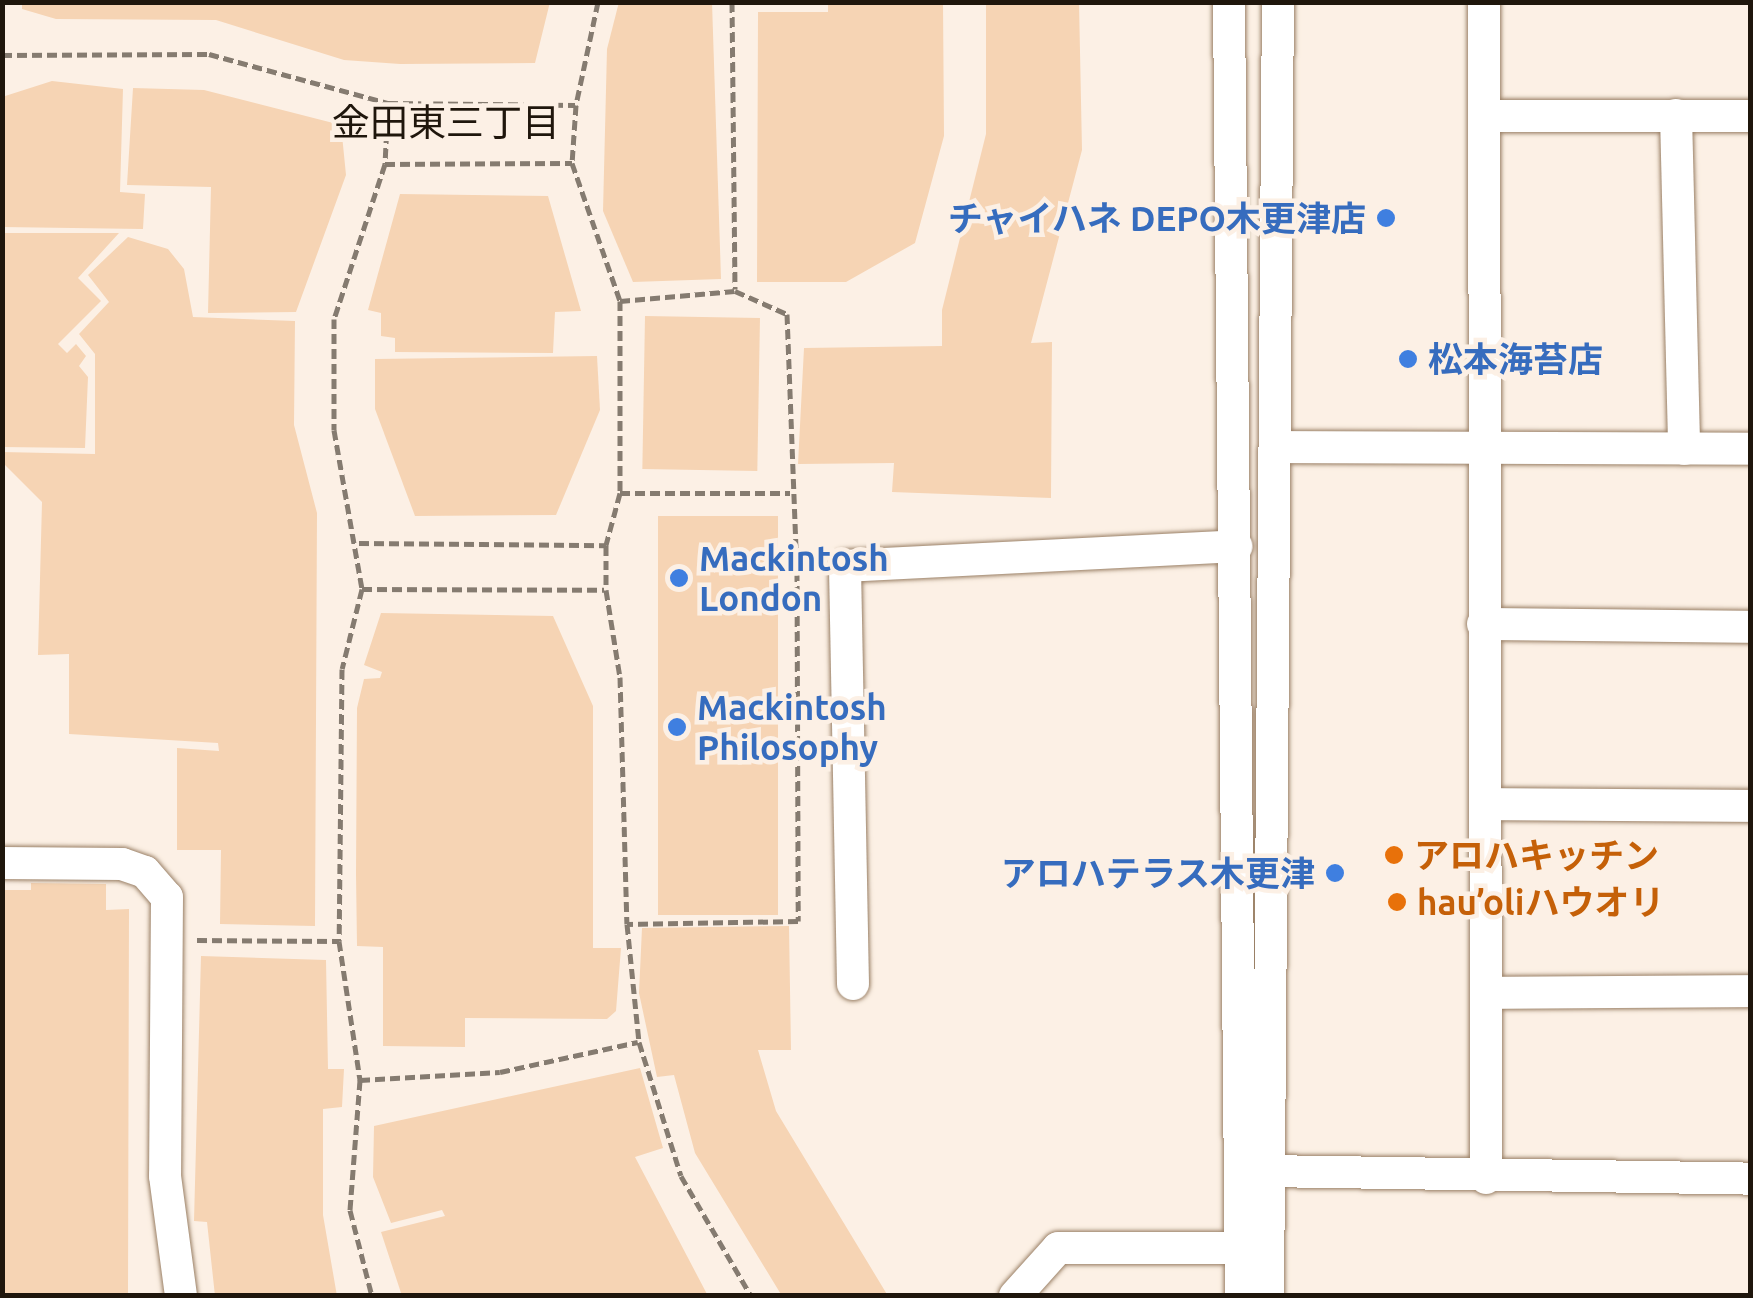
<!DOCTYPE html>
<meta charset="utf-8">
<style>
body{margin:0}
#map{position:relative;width:1753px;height:1298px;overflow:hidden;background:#fcf0e5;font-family:Ubuntu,"Noto Sans JP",sans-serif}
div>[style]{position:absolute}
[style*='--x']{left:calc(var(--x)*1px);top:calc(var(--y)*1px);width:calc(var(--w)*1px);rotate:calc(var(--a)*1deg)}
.building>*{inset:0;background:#f6d4b4;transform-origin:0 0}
.path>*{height:5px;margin-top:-2.5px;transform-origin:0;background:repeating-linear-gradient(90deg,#857b70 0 10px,transparent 0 15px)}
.roads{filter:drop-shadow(0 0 2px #9a8066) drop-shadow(0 0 2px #9a8066)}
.minor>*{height:32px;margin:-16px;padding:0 16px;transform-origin:16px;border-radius:16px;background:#fff}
.dots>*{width:28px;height:28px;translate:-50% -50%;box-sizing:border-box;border:5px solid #fcf0e5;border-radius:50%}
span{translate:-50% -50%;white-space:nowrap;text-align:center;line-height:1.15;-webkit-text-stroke:9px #fcf0e5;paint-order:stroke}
.shop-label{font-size:35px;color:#366cbe;font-weight:700}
.right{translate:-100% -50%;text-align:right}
.left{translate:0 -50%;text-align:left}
.food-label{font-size:35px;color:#c56008;font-weight:700}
.neighbourhood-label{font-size:38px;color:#1f160c}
.frame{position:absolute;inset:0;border:5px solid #1f160c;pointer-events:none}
</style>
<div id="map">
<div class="building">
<div style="clip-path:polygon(22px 2px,550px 2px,535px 63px,400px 64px,344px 60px,216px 20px,56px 19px,22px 9px)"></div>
<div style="clip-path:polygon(619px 2px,712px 2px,721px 279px,633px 282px,603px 211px,607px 49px)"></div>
<div style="clip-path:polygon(828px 2px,943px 2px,944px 136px,915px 243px,846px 282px,757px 282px,758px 12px,828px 12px)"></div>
<div style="clip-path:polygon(986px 2px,1079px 2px,1082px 150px,1031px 343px,1052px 342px,1051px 498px,892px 492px,894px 463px,798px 464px,804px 348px,942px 346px,942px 310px,986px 134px)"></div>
<div style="clip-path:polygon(52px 81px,123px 89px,120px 192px,145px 194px,143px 229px,2px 227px,2px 97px)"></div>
<div style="clip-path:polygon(133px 88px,204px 90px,341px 125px,346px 175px,296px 312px,208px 313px,211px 187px,127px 185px)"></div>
<div style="clip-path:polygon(400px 194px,548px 196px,581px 311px,555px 312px,553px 353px,395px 352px,395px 338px,381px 336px,381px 313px,368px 310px)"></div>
<div style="clip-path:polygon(2px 233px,119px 233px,78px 278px,101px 301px,58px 344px,67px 353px,76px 344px,86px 356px,79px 366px,88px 377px,85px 448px,2px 447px)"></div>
<div style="clip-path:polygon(128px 237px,168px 249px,184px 269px,193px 317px,295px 321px,294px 425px,317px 513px,315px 926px,220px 924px,221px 850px,177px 850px,177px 748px,219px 751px,218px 743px,69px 734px,69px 654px,38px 655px,42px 502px,2px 462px,2px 452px,95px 454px,95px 354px,79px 334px,109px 302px,88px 275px)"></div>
<div style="left:645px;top:316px;width:115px;height:153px;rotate:1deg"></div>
<div style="clip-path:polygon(597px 356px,600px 410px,556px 515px,415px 516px,375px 409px,375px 359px)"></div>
<div style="left:658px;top:516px;width:120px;height:399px"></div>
<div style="clip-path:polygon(381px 613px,553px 616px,593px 706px,593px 948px,621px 948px,616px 1011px,607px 1019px,465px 1018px,465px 1047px,383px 1046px,383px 947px,357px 946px,356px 874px,357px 708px,364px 679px,380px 678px,382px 672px,364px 665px)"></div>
<div style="clip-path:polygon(31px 883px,106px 884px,106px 910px,129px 909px,128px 1296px,2px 1296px,2px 890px,31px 890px)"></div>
<div style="clip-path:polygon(789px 926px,791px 1050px,758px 1050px,776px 1111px,888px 1296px,782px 1296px,695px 1153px,674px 1075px,657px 1077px,639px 993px,642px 928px)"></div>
<div style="clip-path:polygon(201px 956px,326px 960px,328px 1069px,344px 1069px,342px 1107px,323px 1109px,323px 1215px,337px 1296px,215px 1296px,207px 1222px,194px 1221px)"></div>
<div style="clip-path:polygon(640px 1068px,663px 1148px,635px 1157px,708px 1296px,402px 1296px,381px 1232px,445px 1216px,442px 1210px,391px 1223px,373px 1177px,374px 1126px)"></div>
</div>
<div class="path">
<div style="--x:598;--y:2;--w:105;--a:102.1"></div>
<div style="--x:576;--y:105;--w:58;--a:93.9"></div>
<div style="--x:572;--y:163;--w:146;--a:70.8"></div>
<div style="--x:620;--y:301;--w:192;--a:90"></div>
<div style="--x:620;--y:493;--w:54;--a:105.1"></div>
<div style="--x:606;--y:545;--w:45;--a:90"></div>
<div style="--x:606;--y:590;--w:88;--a:80.9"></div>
<div style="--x:620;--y:677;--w:247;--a:88.4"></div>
<div style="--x:627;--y:924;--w:119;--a:84.2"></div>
<div style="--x:639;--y:1042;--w:140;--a:72.6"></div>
<div style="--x:681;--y:1176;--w:139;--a:59.7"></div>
<div style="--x:732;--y:2;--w:287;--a:89.4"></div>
<div style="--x:2;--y:55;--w:207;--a:-0.3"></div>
<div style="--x:209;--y:54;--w:186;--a:15.3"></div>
<div style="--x:388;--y:103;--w:61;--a:92.8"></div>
<div style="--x:385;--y:164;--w:163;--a:108.2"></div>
<div style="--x:334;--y:319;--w:111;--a:90"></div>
<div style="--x:334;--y:430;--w:161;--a:80"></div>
<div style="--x:362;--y:589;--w:82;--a:104"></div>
<div style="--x:342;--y:669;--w:272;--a:90.6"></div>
<div style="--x:339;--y:941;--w:141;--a:81.4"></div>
<div style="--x:360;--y:1080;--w:130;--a:94.4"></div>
<div style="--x:350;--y:1210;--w:89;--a:75.7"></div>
<div style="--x:388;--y:103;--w:187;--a:0.6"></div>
<div style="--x:385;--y:164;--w:187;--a:-0.3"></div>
<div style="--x:620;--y:301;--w:115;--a:-5"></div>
<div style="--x:735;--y:291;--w:57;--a:23.9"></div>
<div style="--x:787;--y:314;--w:257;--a:87.8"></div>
<div style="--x:797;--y:571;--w:350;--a:89.8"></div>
<div style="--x:798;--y:921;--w:171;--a:179"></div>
<div style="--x:620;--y:493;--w:170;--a:0"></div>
<div style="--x:359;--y:543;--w:247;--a:0.5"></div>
<div style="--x:362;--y:589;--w:242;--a:0.2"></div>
<div style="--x:197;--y:940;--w:142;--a:0.4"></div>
<div style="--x:360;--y:1080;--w:140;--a:-3.3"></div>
<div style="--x:500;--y:1072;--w:141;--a:-12.3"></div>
</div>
<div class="roads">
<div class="minor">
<div style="--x:1229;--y:2;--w:1294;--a:89.47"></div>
<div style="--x:1484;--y:2;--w:1176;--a:89.9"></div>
<div style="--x:1676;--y:115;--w:334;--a:88.6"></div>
<div style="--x:1484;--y:116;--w:266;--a:0"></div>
<div style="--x:1275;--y:447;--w:475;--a:0.2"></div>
<div style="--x:1483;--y:624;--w:267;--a:0.6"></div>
<div style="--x:1487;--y:804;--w:263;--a:0.4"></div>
<div style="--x:2;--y:863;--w:120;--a:0.5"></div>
<div style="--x:122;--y:864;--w:24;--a:19"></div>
<div style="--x:145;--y:872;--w:33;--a:49"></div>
<div style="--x:167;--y:897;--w:279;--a:90.4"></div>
<div style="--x:165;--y:1176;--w:121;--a:82.4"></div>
<div style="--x:853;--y:984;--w:418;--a:-91.1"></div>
<div style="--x:845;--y:566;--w:392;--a:-2.9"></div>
<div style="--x:1486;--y:993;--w:264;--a:-0.4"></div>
<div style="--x:1265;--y:1171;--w:485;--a:0.9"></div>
<div style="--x:1015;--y:1296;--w:64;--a:-48.1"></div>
<div style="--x:1058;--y:1248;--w:184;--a:0"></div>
<div style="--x:1268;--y:1296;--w:1294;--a:-89.56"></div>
</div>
</div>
<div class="dots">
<div style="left:1386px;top:218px;background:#3f7fe0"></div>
<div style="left:1408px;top:359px;background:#3f7fe0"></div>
<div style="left:679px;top:578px;background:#3f7fe0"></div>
<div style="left:677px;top:727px;background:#3f7fe0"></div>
<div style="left:1394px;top:855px;background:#e8710a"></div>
<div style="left:1335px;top:873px;background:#3f7fe0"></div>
<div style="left:1397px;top:902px;background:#e8710a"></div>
</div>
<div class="shop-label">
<span class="right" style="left:1366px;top:218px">チャイハネ DEPO木更津店</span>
<span class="left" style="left:1428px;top:359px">松本海苔店</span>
<span class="left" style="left:699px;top:578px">Mackintosh<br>London</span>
<span class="left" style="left:697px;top:727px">Mackintosh<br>Philosophy</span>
<span class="right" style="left:1315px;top:873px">アロハテラス木更津</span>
</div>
<div class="food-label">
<span class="left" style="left:1414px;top:855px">アロハキッチン</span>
<span class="left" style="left:1417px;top:902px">hau’oliハウオリ</span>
</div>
<div class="neighbourhood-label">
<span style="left:446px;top:123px">金田東三丁目</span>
</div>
<div class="frame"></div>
</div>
